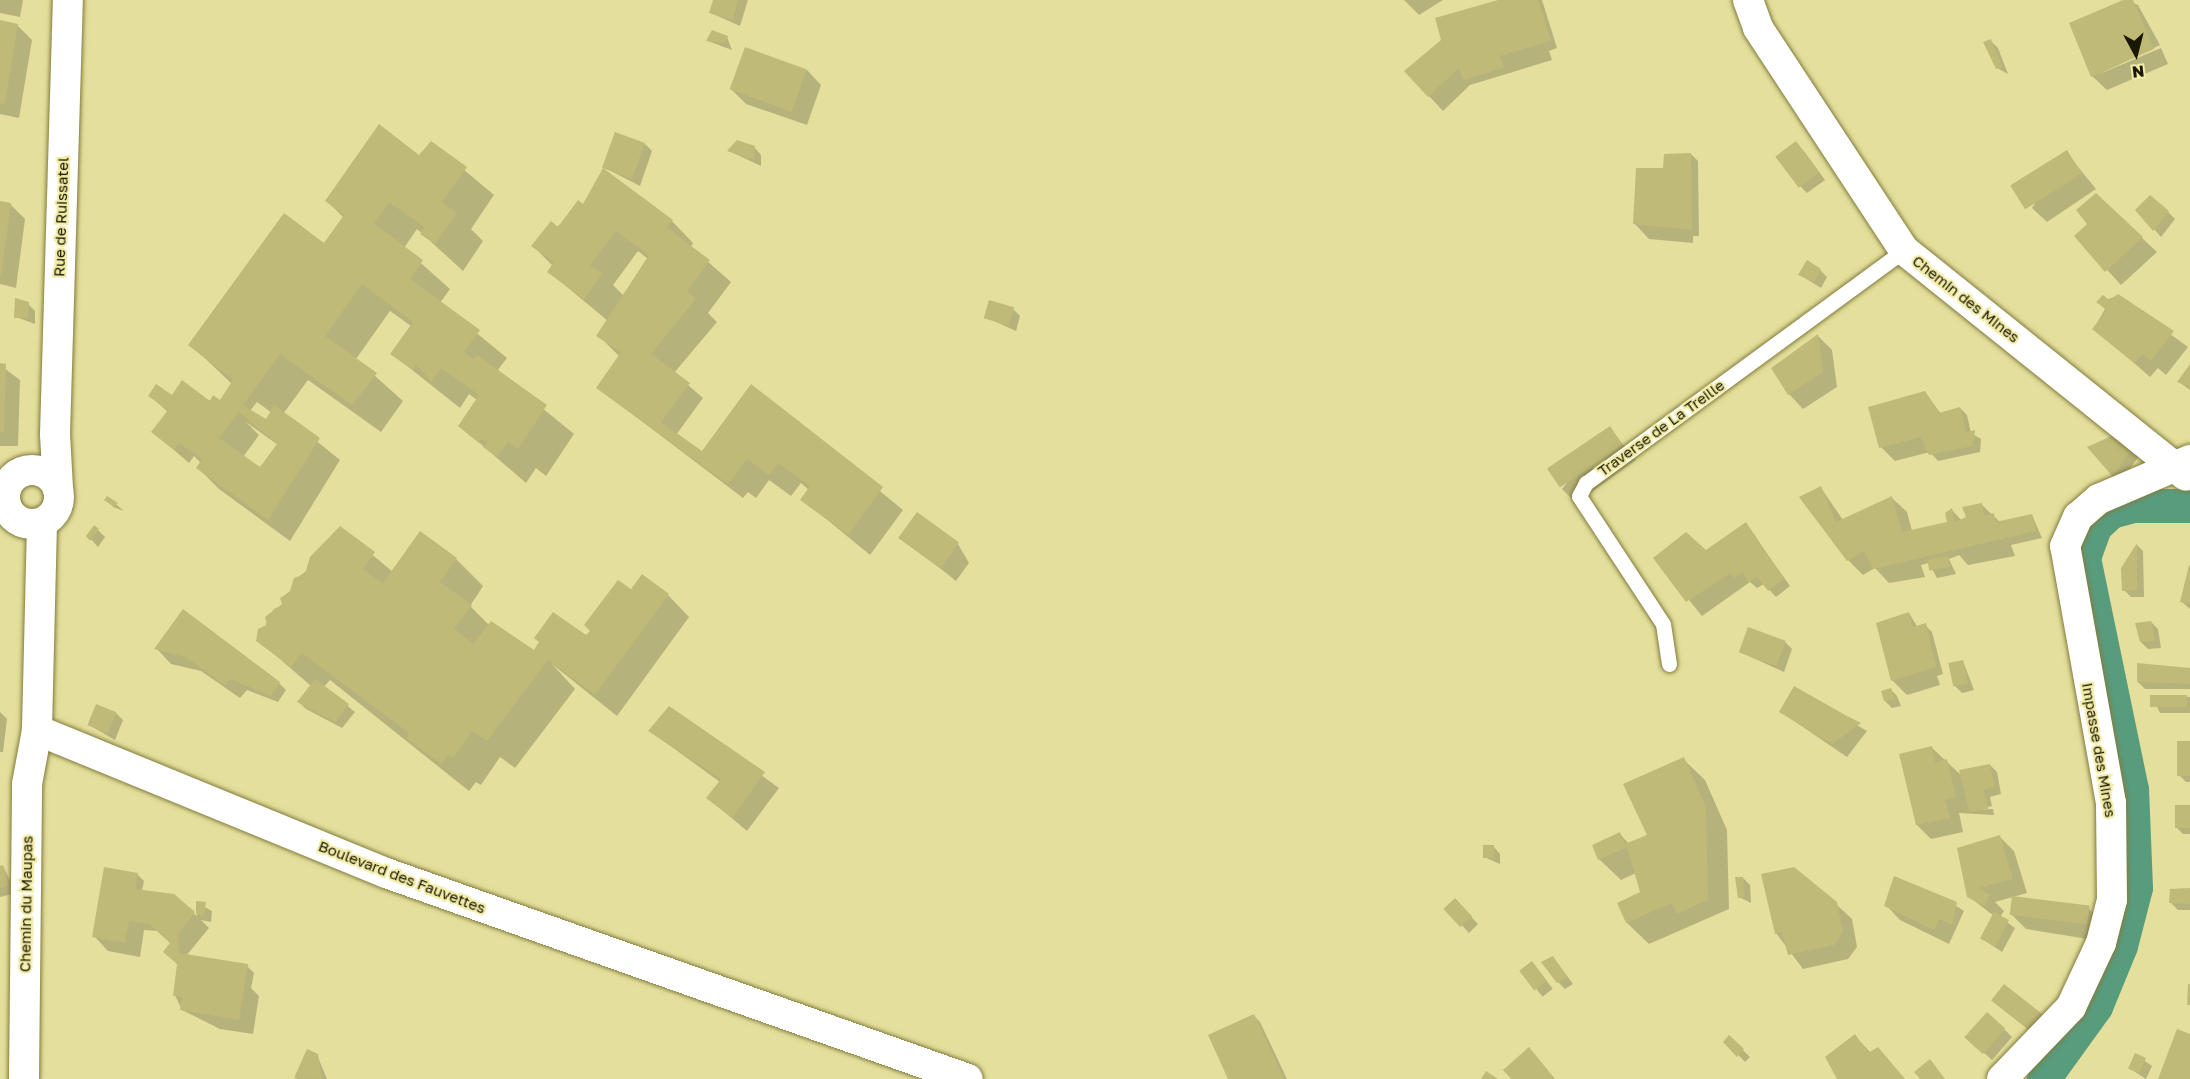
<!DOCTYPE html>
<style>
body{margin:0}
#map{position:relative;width:2190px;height:1079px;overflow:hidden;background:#e4df9c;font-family:"Golos Text",sans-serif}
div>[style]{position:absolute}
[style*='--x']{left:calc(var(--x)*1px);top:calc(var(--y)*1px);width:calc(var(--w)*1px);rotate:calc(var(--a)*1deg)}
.shadow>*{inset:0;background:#0003;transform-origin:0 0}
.canal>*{height:34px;margin:-17px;padding:0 17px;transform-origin:17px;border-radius:17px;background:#589c7e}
.building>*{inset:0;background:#bfba78;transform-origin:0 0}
.roads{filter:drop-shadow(0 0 2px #827c3c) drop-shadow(0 0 2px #827c3c)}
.service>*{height:15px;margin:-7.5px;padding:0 7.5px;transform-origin:7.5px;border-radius:7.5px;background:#fff}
.minor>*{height:30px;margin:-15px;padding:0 15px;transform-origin:15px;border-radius:15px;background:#fff}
.minor>.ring{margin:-15px;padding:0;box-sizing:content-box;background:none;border:30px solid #fff;border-radius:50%}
span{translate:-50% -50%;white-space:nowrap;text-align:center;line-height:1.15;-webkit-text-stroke:4.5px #f1eca8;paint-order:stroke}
.street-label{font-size:15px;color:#1b1800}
.north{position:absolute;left:2106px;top:24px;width:60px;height:60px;-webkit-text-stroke:4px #f1eca8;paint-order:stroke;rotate:173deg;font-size:16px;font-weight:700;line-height:24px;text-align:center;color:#1b1800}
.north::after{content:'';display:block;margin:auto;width:21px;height:27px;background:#1b1800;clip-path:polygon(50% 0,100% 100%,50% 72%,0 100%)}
</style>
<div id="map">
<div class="shadow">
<div style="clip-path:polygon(0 0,23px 0,20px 17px,0 13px)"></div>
<div style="clip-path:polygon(715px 0,748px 0,740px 26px,711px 13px)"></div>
<div style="clip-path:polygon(1404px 0,1443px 0,1419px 15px)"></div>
<div style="clip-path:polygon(1504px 0,1542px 0,1557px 48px,1549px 51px,1552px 60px,1470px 85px,1443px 111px,1429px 96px)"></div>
<div style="clip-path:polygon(2127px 0,2138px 5px,2160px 45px,2097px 75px,2161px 48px,2168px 64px,2107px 90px,2092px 76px)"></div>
<div style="clip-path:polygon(0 22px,17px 25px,32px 40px,19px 118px,0 114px)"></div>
<div style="clip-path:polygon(727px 37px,732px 50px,708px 41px)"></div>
<div style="clip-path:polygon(1991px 41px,1998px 48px,2008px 74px,1997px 68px)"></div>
<div style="clip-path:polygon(807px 70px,821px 85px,807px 125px,746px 104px,731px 89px)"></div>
<div style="clip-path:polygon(evenodd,432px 143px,494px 195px,471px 229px,483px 241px,463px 271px,417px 229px,404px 248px,450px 289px,440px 303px,507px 358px,497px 371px,574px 434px,546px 476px,536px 468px,526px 483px,460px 426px,477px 400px,469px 394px,460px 408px,392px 354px,411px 326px,390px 311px,356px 359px,403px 401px,381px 432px,308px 380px,283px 414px,340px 460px,290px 541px,219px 489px,198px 468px,201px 463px,194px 456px,189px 463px,153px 432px,168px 412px,150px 396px,220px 401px,232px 384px,190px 344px,284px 216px,324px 246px,344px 218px,327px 201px,419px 157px,432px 143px,257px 402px,272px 413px,266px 421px,250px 411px,257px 402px,432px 143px,246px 422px,278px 445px,260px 470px,243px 457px,259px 435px,246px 422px)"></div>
<div style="clip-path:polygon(645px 144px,652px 151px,640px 186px,607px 169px)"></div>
<div style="clip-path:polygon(754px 147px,761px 155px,761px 166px,729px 151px)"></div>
<div style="clip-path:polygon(1803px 150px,1825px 180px,1807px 193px,1800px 186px)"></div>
<div style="clip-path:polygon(2066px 152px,2096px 189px,2047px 222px,2032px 208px)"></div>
<div style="clip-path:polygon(1691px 154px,1698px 161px,1699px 236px,1693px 236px,1693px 243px,1649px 239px,1635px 224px,1664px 169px)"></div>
<div style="clip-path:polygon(evenodd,603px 170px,672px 221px,693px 243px,691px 247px,731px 282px,708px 313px,717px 322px,674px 373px,703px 398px,676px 435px,702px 454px,752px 386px,903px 510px,870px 555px,802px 499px,809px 490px,801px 483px,791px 496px,769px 480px,756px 498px,748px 492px,743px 498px,598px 388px,620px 357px,598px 335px,608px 321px,549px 272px,553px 266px,533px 246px,583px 206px,603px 170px,638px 251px,648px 259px,624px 296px,613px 285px,638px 251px)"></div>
<div style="clip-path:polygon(2096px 195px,2157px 252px,2121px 285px,2076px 236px,2089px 224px)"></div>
<div style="clip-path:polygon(0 203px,10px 204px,25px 219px,16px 288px,0 284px)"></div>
<div style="clip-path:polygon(2137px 210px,2168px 212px,2175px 219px,2161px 237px)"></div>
<div style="clip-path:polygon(1820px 270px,1827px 277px,1821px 288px,1800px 275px)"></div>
<div style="clip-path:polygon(2118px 296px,2188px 347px,2166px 375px,2158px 368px,2150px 377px,2094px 328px,2105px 309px,2098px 302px)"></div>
<div style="clip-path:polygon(28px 304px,35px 311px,35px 324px,16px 317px)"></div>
<div style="clip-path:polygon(1013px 309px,1020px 316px,1016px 331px,985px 317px)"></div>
<div style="clip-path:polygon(1818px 336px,1832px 350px,1837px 387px,1803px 409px,1789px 394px)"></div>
<div style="clip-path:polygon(0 365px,20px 380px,18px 446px,0 446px)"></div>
<div style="clip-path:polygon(2190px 367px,2190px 390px,2179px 382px)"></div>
<div style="clip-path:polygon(1925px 392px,1941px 414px,1960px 408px,1967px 415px,1971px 433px,1981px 439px,1980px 452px,1938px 461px,1930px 452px,1895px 461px,1881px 447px)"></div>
<div style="clip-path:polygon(1609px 428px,1636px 460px,1576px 503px,1562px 489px)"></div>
<div style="clip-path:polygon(2116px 436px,2139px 456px,2120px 482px,2090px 448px)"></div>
<div style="clip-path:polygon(1821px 488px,1843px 520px,1892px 498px,1907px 512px,1912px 531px,1948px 523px,1952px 510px,1962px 521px,1982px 505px,2001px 523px,2032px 515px,2042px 538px,2011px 545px,2015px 556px,1968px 565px,1959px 555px,1949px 559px,1956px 574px,1937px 578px,1929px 563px,1921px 565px,1925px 577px,1889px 583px,1875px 568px,1863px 575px,1848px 560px)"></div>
<div style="clip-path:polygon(108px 498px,117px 505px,124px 511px,113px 507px)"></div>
<div style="clip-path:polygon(1746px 524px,1790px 586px,1776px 597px,1764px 584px,1757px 588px,1750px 582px,1702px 616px,1655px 558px,1706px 552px)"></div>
<div style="clip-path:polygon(340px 528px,393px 572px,456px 559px,483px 586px,470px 606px,489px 625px,540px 656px,586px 637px,631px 591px,668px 595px,689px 617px,617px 716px,552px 664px,575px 689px,515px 768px,500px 757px,481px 785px,476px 782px,469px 791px,330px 680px,324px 687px,355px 712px,342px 728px,306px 709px,299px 702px,311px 686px,258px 640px,274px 609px,284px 605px,281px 598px,298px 585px,296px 579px,314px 565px)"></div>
<div style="clip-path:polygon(98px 530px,105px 537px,98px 547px,88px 536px)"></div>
<div style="clip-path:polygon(901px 537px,958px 544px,969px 563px,956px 581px)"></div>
<div style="clip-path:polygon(2137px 545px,2143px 551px,2144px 597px,2131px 597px,2124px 590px)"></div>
<div style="clip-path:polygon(2190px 568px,2190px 609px,2182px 602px)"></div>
<div style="clip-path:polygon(184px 611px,279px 683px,286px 690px,278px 702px,247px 690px,240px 698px,201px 671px,171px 664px,157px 649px)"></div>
<div style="clip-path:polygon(1909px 613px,1918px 628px,1925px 625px,1932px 632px,1943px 674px,1937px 676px,1940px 685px,1907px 695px,1892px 680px,1880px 638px)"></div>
<div style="clip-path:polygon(2151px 622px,2158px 629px,2161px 648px,2148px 649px,2141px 642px)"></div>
<div style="clip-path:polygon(1785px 642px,1792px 649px,1784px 672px,1740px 652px)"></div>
<div style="clip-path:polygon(1963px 661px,1974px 690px,1962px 693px,1955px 686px)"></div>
<div style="clip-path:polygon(2190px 668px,2190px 689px,2145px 689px,2138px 682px)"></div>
<div style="clip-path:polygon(1795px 688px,1867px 731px,1847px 757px,1781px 712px)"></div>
<div style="clip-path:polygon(1890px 689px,1897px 696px,1901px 706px,1892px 708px,1885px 701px)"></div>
<div style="clip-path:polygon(2152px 696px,2190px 697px,2190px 713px,2160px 713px)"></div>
<div style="clip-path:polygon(669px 708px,779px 788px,747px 831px,708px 798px,720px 782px,650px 731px)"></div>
<div style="clip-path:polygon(0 712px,7px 719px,3px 752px,0 752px)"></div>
<div style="clip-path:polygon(116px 713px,123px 720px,115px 740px,89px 725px)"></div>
<div style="clip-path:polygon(2190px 743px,2190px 782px,2186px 782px,2179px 775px)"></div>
<div style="clip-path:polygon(1931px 747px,1962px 776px,1990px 765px,1997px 772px,2001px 794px,1990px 797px,1992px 806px,1973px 810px,1993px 809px,1994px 815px,1959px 813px,1963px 832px,1931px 839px,1917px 825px)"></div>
<div style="clip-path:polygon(1683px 759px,1705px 780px,1727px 830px,1729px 909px,1649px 944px,1627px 923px,1642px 893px,1636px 873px,1621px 880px,1599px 859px,1620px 834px,1629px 844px,1649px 835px)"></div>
<div style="clip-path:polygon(2190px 807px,2190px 834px,2183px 834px,2176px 827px)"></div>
<div style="clip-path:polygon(2000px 837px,2014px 851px,2027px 893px,1995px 902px,2004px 911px,2000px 917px,2015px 928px,2002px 952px,1981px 938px,1994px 916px,1968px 896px)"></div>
<div style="clip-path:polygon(1493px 846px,1500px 854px,1500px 864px,1484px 857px)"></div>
<div style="clip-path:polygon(3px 866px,16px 893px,0 897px,0 867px)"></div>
<div style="clip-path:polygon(137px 874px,144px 881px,142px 891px,173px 896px,197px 916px,197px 903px,212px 911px,211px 922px,201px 920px,209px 928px,186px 956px,247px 966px,254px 973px,251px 988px,259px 996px,253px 1034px,220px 1029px,182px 1010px,175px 995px,179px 964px,172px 944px,159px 931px,144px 930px,140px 957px,108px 951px,94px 936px)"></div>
<div style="clip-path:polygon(1743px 878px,1750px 885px,1751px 903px,1739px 897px)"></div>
<div style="clip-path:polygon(2190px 890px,2190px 910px,2178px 910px,2171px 903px)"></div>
<div style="clip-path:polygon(1947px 900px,1964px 911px,1949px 944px,1900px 920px,1886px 905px)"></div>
<div style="clip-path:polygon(1836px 904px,1852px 919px,1857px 947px,1848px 959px,1803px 969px,1776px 933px)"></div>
<div style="clip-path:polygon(1462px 907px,1478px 924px,1469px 933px,1447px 909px)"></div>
<div style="clip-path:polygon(2088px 908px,2103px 922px,2100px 941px,2026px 929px,2012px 915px)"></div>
<div style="clip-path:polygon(1552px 958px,1559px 965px,1573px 984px,1565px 989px,1558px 982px)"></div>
<div style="left:1532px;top:963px;width:33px;height:13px;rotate:51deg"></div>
<div style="clip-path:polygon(1253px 1015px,1260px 1022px,1287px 1079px,1230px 1079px)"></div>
<div style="clip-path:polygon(2005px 1030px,2012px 1037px,1992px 1060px,1974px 1044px)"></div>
<div style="clip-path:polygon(1855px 1036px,1871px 1053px,1878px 1049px,1905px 1079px,1842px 1079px)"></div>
<div style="clip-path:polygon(1729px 1037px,1750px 1057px,1745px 1062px,1725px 1041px)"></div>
<div style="clip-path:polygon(317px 1055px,327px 1079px,297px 1079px,296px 1078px)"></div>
<div style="clip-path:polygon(2136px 1055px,2152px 1066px,2146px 1079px,2132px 1070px)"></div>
</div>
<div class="canal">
<div style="--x:2044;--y:1079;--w:89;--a:-54.2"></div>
<div style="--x:2096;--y:1007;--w:66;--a:-67.7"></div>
<div style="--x:2121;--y:946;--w:60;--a:-75.5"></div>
<div style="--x:2136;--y:888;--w:98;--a:-92.3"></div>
<div style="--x:2132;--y:790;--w:237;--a:-101.7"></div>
<div style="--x:2084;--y:558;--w:33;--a:-70"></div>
<div style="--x:2095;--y:527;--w:22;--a:-43"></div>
<div style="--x:2111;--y:512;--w:24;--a:-15"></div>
<div style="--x:2134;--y:506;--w:56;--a:0"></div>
</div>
<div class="building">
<div style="clip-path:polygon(713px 0,738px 0,733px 20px,709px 13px)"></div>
<div style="clip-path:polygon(1498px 0,1538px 0,1551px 41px,1500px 56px,1504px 68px,1463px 80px,1459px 68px,1428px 97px,1404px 71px,1441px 40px,1435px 18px)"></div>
<div style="clip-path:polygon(2123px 0,2133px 0,2154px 49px,2091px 77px,2069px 23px)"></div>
<div style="clip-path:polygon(0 20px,18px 24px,5px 104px,0 103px)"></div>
<div style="clip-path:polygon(712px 30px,728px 36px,725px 43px,706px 41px)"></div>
<div style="clip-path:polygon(1991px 39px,2002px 67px,1996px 69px,1983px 42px)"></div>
<div style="left:745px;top:47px;width:66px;height:45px;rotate:20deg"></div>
<div style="clip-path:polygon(evenodd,379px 124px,419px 155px,431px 141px,467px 167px,442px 202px,457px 213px,435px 244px,420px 234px,424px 227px,389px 202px,374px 224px,423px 260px,410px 279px,480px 330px,464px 352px,473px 359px,477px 355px,547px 405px,518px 449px,508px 442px,497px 457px,483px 447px,487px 443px,482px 439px,479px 443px,458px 426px,479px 395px,441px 368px,431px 382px,416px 364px,413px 370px,390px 354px,413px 322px,362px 284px,325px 336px,377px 373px,352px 405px,280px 354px,243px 405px,266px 419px,274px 405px,320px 438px,268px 520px,196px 468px,202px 459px,179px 443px,174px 450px,151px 432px,168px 410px,148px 396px,156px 384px,172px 395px,182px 380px,210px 401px,213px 395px,220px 400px,233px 380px,188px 345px,284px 213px,324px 243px,344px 215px,325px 201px,379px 124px,239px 412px,277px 444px,260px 467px,219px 438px,239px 412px)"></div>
<div style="left:615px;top:132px;width:32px;height:38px;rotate:20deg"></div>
<div style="clip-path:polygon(737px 140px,755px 146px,754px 160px,727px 151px)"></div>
<div style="left:1796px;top:141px;width:39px;height:26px;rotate:53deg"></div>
<div style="left:2067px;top:150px;width:28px;height:67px;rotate:58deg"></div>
<div style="clip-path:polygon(1691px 153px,1692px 230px,1633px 224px,1636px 168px,1663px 168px,1664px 154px)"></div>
<div style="clip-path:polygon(603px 168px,673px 220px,667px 228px,710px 260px,687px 291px,696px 299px,651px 354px,690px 383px,661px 422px,702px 451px,751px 384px,883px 487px,848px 535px,800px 500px,810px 486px,778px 463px,769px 475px,747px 459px,728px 484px,596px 388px,621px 352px,596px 336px,649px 255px,616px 231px,590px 265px,603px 273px,584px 299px,547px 272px,554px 262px,531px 246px,551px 221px,558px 227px,578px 200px,583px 204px)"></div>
<div style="clip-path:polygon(2096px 193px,2143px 237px,2105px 272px,2074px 236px,2087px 224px,2076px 210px)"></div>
<div style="clip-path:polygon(2150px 195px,2169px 211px,2153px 231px,2135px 210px)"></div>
<div style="clip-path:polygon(0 201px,11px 203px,1px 276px,0 275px)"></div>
<div style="clip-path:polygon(1807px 260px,1821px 269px,1814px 282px,1798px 275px)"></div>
<div style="clip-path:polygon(2118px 294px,2174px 331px,2151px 361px,2143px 354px,2134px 363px,2092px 329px,2107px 310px,2096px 302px,2103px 295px,2109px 300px)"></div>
<div style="clip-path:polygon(15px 298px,29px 302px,28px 318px,14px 318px)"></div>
<div style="left:989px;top:300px;width:26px;height:19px;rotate:16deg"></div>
<div style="clip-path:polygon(1818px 334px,1823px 372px,1788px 395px,1771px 368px)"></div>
<div style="clip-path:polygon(0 363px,6px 364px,4px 432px,0 432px)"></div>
<div style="clip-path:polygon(2190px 364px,2190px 387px,2177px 382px)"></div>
<div style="clip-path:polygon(1925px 391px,1939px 413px,1960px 407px,1966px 432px,1975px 430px,1973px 446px,1929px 455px,1921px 437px,1879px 448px,1868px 407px)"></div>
<div style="left:1610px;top:426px;width:23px;height:76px;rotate:56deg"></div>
<div style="clip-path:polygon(2116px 434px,2133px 447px,2113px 477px,2087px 447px)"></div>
<div style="clip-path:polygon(1821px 486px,1836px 522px,1892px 496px,1902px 532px,1947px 522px,1945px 513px,1952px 508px,1955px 522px,1966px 517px,1962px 507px,1982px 503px,1984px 516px,1994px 513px,1995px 522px,2032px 514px,2036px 531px,1873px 569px,1864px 551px,1847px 561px,1799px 497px)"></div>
<div style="clip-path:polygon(107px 496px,118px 503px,114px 507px,104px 500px)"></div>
<div style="left:917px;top:512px;width:52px;height:32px;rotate:36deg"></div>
<div style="clip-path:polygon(1746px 522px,1784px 579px,1768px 591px,1757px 577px,1748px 582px,1743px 572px,1734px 578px,1731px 573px,1686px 602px,1653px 558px,1686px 532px,1706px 550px)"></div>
<div style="clip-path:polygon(94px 525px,99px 529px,90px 541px,86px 536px)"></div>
<div style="clip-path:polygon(340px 526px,375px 552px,363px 569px,383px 583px,420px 531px,457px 558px,440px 582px,472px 605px,454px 629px,473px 644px,491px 621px,534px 650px,539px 642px,534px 638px,553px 612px,586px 635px,590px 631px,584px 625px,618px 580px,631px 589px,642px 574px,669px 594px,595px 695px,548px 660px,487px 741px,472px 731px,453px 758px,448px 755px,441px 764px,407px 739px,409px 733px,302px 653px,291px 667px,256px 641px,258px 629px,267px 625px,265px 617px,282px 604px,280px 598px,289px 594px,294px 578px,305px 574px,310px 557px)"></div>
<div style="clip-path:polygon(2137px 543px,2137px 590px,2122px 591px,2121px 568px)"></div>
<div style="left:1948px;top:556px;width:11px;height:21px;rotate:80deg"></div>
<div style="clip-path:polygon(2189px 565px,2190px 565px,2190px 604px,2180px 602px)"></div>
<div style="clip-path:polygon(183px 609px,280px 682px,271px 696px,230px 679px,225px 685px,185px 657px,154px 649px)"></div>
<div style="clip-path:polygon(1909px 612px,1913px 627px,1926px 623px,1936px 667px,1891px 681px,1876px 623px)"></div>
<div style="clip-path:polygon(2151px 621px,2155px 641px,2140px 642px,2135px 623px)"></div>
<div style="left:1748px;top:627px;width:40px;height:27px;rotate:20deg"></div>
<div style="left:1963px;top:660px;width:24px;height:15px;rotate:78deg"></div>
<div style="clip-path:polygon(2137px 663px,2190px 668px,2190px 684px,2137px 682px)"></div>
<div style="clip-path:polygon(315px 679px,349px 704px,335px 722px,297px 702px)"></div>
<div style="clip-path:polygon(1794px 686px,1847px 716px,1861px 723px,1832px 744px,1779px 712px)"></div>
<div style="clip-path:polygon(1891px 688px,1895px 699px,1884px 701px,1881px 691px)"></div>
<div style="left:2150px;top:695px;width:37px;height:12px"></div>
<div style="left:96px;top:704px;width:22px;height:23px;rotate:22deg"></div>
<div style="clip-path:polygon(669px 706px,765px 772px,732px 818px,706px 798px,721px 779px,648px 731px)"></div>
<div style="left:2177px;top:741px;width:13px;height:35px"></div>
<div style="clip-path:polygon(1932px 746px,1935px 762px,1947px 759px,1956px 797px,1945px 799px,1950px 818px,1916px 825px,1899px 754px)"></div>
<div style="clip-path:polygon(1684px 757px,1706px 807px,1708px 900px,1676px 914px,1672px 903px,1626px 923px,1617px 903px,1640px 892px,1627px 847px,1598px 860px,1592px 845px,1620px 832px,1625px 844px,1647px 835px,1623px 784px)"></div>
<div style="clip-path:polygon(1990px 764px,1995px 787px,1984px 790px,1988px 809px,1969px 812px,1959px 770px)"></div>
<div style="left:2175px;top:805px;width:15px;height:23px"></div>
<div style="clip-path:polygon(2000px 835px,2013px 879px,1979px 888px,1990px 895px,1984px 906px,1967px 897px,1957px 848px)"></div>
<div style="left:1483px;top:845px;width:11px;height:13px"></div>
<div style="clip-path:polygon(3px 865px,9px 886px,0 888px,0 866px)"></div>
<div style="clip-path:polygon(104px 867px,138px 873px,135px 889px,174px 894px,195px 912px,178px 934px,179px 953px,248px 964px,239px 1020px,180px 1010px,182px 997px,173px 996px,177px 964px,163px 952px,170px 943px,149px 924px,129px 921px,125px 943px,92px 937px)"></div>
<div style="clip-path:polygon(1794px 867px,1837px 902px,1843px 932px,1834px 945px,1788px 955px,1782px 932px,1775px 934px,1761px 874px)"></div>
<div style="clip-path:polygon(1894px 876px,1957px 902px,1952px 925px,1939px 919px,1934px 930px,1884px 906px)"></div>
<div style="clip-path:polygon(1735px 877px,1743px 877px,1745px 897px,1738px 898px)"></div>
<div style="clip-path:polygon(2190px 888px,2190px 904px,2169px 903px,2170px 889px)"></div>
<div style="left:2012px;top:896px;width:78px;height:19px;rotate:7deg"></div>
<div style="left:1455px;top:898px;width:25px;height:16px;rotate:47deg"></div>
<div style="clip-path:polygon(196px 901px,206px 902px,204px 916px,196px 914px)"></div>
<div style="left:1994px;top:912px;width:17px;height:30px;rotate:28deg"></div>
<div style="clip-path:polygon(1553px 956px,1567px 977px,1557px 983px,1541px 962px)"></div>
<div style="left:1532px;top:961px;width:25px;height:16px;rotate:53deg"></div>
<div style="left:2004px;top:984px;width:52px;height:21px;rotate:38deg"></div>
<div style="clip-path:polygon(2188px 984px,2190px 984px,2190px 1005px,2187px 1005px)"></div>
<div style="left:1987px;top:1012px;width:25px;height:34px;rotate:42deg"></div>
<div style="clip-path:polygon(1254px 1014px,1284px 1079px,1228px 1079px,1208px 1035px)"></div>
<div style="clip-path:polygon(2177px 1029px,2190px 1034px,2190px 1079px,2158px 1079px)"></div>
<div style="clip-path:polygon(1855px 1034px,1868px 1053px,1878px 1047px,1905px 1079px,1837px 1079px,1825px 1057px)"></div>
<div style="clip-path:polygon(1729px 1035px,1744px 1049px,1737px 1057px,1723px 1042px)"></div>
<div style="clip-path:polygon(1529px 1047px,1555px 1079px,1511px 1079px,1503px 1070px)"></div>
<div style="clip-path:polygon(307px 1049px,318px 1054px,322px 1079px,294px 1078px)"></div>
<div style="left:2135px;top:1053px;width:12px;height:17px;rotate:24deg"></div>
<div style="clip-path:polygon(1930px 1059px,1945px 1079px,1920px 1079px,1914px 1072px)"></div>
<div style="clip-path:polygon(1486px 1071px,1498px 1079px,1481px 1079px)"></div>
</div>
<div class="roads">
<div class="service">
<div style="--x:1669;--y:664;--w:40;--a:-98.5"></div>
<div style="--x:1663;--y:624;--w:153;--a:-123.3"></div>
<div style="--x:1579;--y:496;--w:15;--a:-62"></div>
<div style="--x:1586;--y:483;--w:394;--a:-36.2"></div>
</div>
<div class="minor">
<div style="--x:1748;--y:0;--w:30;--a:70"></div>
<div style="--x:1758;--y:28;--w:266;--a:56.7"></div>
<div style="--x:1904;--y:250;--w:361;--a:38.7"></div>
<div class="ring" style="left:5px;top:470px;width:24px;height:24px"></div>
<div style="--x:58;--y:488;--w:54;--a:-93.2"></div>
<div style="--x:55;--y:434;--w:434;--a:-88.3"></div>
<div style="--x:42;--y:523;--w:207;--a:91.4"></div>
<div style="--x:37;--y:730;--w:377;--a:22.3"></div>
<div style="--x:386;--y:873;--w:617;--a:19.49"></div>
<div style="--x:24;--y:1079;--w:295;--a:-89.4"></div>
<div style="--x:27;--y:784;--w:55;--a:-79.5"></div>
<div style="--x:2002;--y:1079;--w:100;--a:-46.2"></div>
<div style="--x:2071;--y:1007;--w:71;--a:-64.9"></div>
<div style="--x:2101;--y:943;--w:44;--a:-75.7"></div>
<div style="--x:2112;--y:900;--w:97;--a:-90.6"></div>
<div style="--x:2111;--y:803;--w:261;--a:-100.1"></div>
<div style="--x:2065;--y:546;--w:32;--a:-66"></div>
<div style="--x:2078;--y:517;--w:28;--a:-41"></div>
<div style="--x:2099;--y:499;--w:99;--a:-23.2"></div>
</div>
</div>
<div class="street-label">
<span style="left:61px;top:217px;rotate:-88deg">Rue de Ruissatel</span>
<span style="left:1966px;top:299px;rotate:38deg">Chemin des Mines</span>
<span style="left:1661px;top:428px;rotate:-36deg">Traverse de La Treille</span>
<span style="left:2099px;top:750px;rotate:80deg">Impasse des Mines</span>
<span style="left:402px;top:877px;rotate:21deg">Boulevard des Fauvettes</span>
<span style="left:26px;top:904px;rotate:-89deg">Chemin du Maupas</span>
</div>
<div class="north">N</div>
</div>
